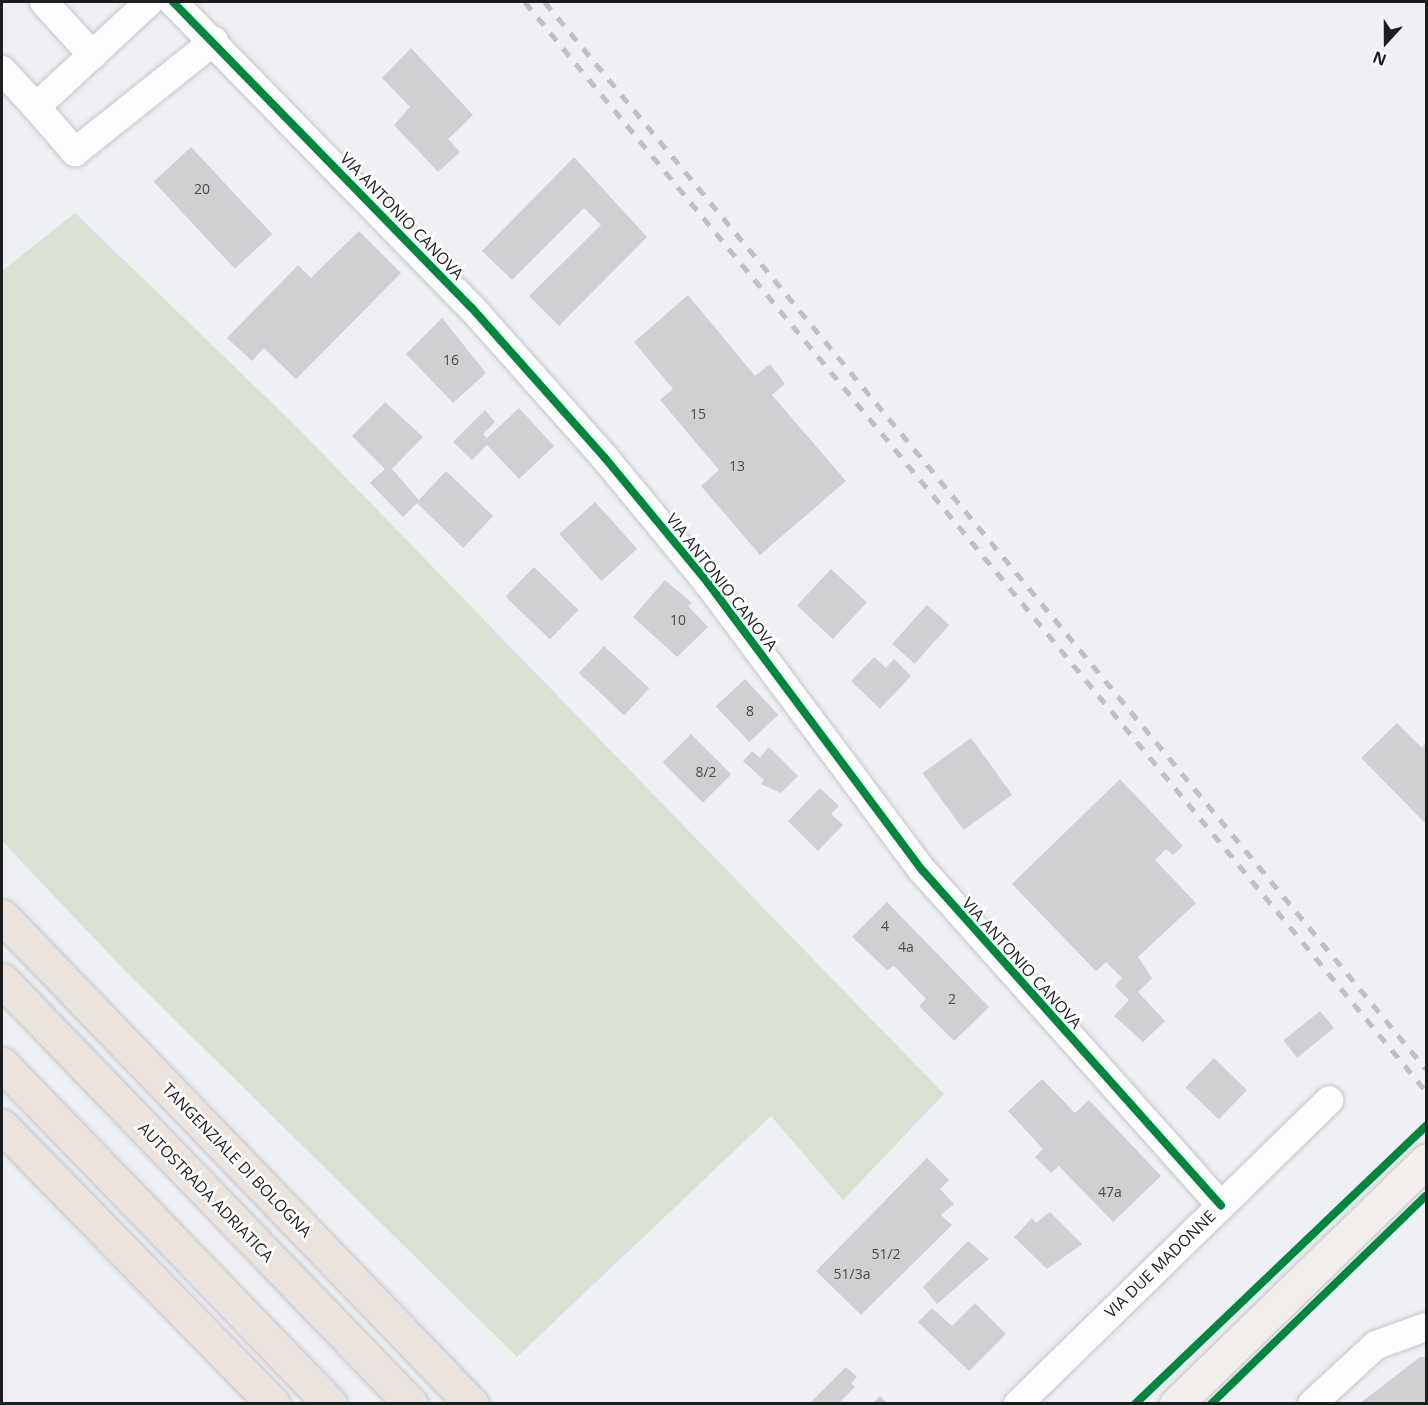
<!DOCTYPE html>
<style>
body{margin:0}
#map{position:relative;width:1428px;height:1405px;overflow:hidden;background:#eef0f4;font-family:"Open Sans",sans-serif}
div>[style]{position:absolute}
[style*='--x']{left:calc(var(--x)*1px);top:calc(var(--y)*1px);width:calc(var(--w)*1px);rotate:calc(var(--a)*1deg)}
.green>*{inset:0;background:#dae1d3}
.building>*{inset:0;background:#d0d0d2;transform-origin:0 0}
.roads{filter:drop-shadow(0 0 2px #c4c5c8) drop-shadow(0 0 2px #c4c5c8)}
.minor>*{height:28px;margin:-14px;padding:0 14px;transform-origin:14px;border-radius:14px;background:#fcfdfd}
.major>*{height:33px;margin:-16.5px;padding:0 16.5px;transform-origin:16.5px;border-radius:16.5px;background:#f2eeeb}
.highway>*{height:33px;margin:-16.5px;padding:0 16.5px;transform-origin:16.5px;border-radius:16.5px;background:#ebe4de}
.rail>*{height:4.5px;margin-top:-2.25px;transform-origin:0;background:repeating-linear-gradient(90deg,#bfc0c1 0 10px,transparent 0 20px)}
.cycleway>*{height:8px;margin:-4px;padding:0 4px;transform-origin:4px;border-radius:4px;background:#00873e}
span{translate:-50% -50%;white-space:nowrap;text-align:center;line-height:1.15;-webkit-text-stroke:5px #fff;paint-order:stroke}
.number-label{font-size:14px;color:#484a4c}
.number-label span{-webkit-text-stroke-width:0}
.street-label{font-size:16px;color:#1b1d1f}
.frame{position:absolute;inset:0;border:3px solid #1b1d1f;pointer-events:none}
.north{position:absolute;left:1356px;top:12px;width:60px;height:60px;-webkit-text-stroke:4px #fff;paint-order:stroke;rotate:201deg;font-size:16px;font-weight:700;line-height:24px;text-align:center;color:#1b1d1f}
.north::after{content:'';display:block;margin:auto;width:21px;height:27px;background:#1b1d1f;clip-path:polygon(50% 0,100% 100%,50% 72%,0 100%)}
</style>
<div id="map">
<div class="green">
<div style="clip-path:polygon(75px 213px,295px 425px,944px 1094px,843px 1200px,771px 1116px,517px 1357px,127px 973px,2px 841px,2px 271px)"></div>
</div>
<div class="building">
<div style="clip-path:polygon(411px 48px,473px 115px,448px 139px,460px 152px,438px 172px,394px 125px,410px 107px,382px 78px)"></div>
<div style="left:191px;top:147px;width:119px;height:51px;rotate:47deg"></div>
<div style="clip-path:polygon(574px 157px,647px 237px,559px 326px,529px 296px,601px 225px,584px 208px,512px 280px,482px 251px)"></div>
<div style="clip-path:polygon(359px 231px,401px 273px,296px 379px,264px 348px,252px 361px,227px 338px,298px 265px,311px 278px)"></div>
<div style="clip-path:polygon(688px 295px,755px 376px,770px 364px,785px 384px,772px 395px,846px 481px,760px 555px,701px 486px,719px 470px,660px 400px,673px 389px,634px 342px)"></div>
<div style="clip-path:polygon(442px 318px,486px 373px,453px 403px,406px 354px)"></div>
<div style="clip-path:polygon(385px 402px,423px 437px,392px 469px,419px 500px,446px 471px,493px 516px,463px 548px,417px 503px,403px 517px,370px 483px,385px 469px,352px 436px)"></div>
<div style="clip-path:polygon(519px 408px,554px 446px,519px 479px,487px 445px,472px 460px,453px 442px,485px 410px,495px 422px,483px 434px,487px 438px)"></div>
<div style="left:595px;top:502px;width:63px;height:48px;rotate:48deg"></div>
<div style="left:534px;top:567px;width:62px;height:41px;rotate:44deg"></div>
<div style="left:831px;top:569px;width:49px;height:50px;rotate:43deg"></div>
<div style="clip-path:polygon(665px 580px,692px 603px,688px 606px,708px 627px,677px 657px,633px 617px)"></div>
<div style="left:927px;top:605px;width:30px;height:52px;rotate:42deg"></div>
<div style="left:604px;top:646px;width:62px;height:37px;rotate:43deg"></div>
<div style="clip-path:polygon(874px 657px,886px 668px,894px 659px,911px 676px,880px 709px,851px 681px)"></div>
<div style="left:745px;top:679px;width:49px;height:40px;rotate:47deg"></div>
<div style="clip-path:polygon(1397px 723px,1422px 748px,1426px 743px,1426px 824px,1361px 758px)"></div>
<div style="left:691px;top:734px;width:57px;height:40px;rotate:45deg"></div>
<div style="left:971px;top:738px;width:70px;height:60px;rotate:54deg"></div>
<div style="clip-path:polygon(769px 747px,798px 776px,781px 793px,761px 784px,764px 780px,743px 761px,752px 751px,760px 758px)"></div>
<div style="clip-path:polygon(1120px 779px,1183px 846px,1173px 855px,1166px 849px,1155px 860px,1196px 903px,1138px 957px,1152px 978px,1138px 992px,1165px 1021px,1143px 1042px,1114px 1016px,1129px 1000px,1115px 986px,1122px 978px,1106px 962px,1096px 971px,1012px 884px)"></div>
<div style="clip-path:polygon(820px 788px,839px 806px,831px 814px,843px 825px,818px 851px,788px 821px)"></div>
<div style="clip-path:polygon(887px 902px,989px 1007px,954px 1041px,919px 1006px,926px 999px,894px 966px,887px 970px,852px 937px)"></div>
<div style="left:1320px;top:1011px;width:22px;height:47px;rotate:51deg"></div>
<div style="left:1214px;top:1058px;width:46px;height:41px;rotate:44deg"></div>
<div style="clip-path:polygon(1042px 1079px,1075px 1113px,1089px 1100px,1161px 1176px,1113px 1222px,1059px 1166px,1051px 1173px,1035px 1157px,1043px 1149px,1008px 1111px)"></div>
<div style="clip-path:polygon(927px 1158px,949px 1180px,940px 1189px,954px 1204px,941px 1215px,952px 1225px,861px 1315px,816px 1271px)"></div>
<div style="clip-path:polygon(1050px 1212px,1082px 1244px,1047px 1269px,1014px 1237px,1032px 1218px,1036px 1223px)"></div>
<div style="clip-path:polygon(968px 1241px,989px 1259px,937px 1304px,923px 1287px)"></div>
<div style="clip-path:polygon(975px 1303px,1006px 1334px,969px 1371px,918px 1322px,932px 1308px,952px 1326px)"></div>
<div style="clip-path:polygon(1420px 1357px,1426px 1357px,1426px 1404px,1359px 1404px)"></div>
<div style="clip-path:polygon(846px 1367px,857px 1377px,851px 1383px,855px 1387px,838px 1404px,809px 1404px)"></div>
<div style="clip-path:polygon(880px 1396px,888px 1404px,872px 1404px)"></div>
</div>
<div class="roads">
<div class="minor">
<div style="--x:44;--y:2;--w:72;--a:47.8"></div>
<div style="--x:149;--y:2;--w:154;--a:137.1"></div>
<div style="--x:36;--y:107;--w:60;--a:49.1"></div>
<div style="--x:75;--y:152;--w:178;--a:-38.6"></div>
<div style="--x:173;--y:2;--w:426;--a:45.7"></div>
<div style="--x:471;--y:307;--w:202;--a:48.4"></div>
<div style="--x:605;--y:458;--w:162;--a:50.5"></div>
<div style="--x:708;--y:583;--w:359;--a:53.3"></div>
<div style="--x:923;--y:871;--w:448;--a:48.3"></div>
<div style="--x:2;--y:70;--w:50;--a:47.4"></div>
<div style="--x:1018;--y:1404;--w:435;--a:-44.3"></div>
<div style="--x:1312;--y:1404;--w:87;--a:-42.7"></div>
<div style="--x:1376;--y:1345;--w:53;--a:-19.8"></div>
</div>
<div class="major">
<div style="--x:1176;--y:1404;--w:349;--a:-44.2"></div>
</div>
<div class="highway">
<div style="--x:2;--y:916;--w:678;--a:46.08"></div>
<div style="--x:2;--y:980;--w:589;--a:46.03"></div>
<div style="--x:2;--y:1064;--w:472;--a:46"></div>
<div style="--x:2;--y:1126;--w:388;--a:45.7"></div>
</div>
</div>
<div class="rail">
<div style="--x:525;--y:2;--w:1413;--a:50.4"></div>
<div style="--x:545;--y:2;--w:1384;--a:50.45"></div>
</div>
<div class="cycleway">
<div style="--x:173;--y:2;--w:426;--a:45.7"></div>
<div style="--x:471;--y:307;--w:202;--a:48.4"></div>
<div style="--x:605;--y:458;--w:162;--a:50.5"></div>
<div style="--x:708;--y:583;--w:359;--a:53.3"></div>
<div style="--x:923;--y:871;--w:448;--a:48.3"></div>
<div style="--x:1135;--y:1404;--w:402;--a:-43.7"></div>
<div style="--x:1211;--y:1404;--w:299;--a:-44.1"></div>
</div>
<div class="number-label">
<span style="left:202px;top:189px">20</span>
<span style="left:451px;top:360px">16</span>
<span style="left:698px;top:414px">15</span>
<span style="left:737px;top:466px">13</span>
<span style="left:678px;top:620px">10</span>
<span style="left:750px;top:711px">8</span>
<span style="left:706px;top:772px">8/2</span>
<span style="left:885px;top:926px">4</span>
<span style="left:906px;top:947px">4a</span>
<span style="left:952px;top:999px">2</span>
<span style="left:1110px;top:1192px">47a</span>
<span style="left:886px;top:1254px">51/2</span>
<span style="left:852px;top:1274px">51/3a</span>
</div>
<div class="street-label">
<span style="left:402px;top:216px;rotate:46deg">VIA ANTONIO CANOVA</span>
<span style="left:722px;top:582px;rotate:52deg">VIA ANTONIO CANOVA</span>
<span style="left:1022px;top:963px;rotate:48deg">VIA ANTONIO CANOVA</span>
<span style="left:237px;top:1160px;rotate:46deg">TANGENZIALE DI BOLOGNA</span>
<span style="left:206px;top:1192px;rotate:46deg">AUTOSTRADA ADRIATICA</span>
<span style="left:1160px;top:1264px;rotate:-44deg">VIA DUE MADONNE</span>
</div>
<div class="frame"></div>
<div class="north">N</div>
</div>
